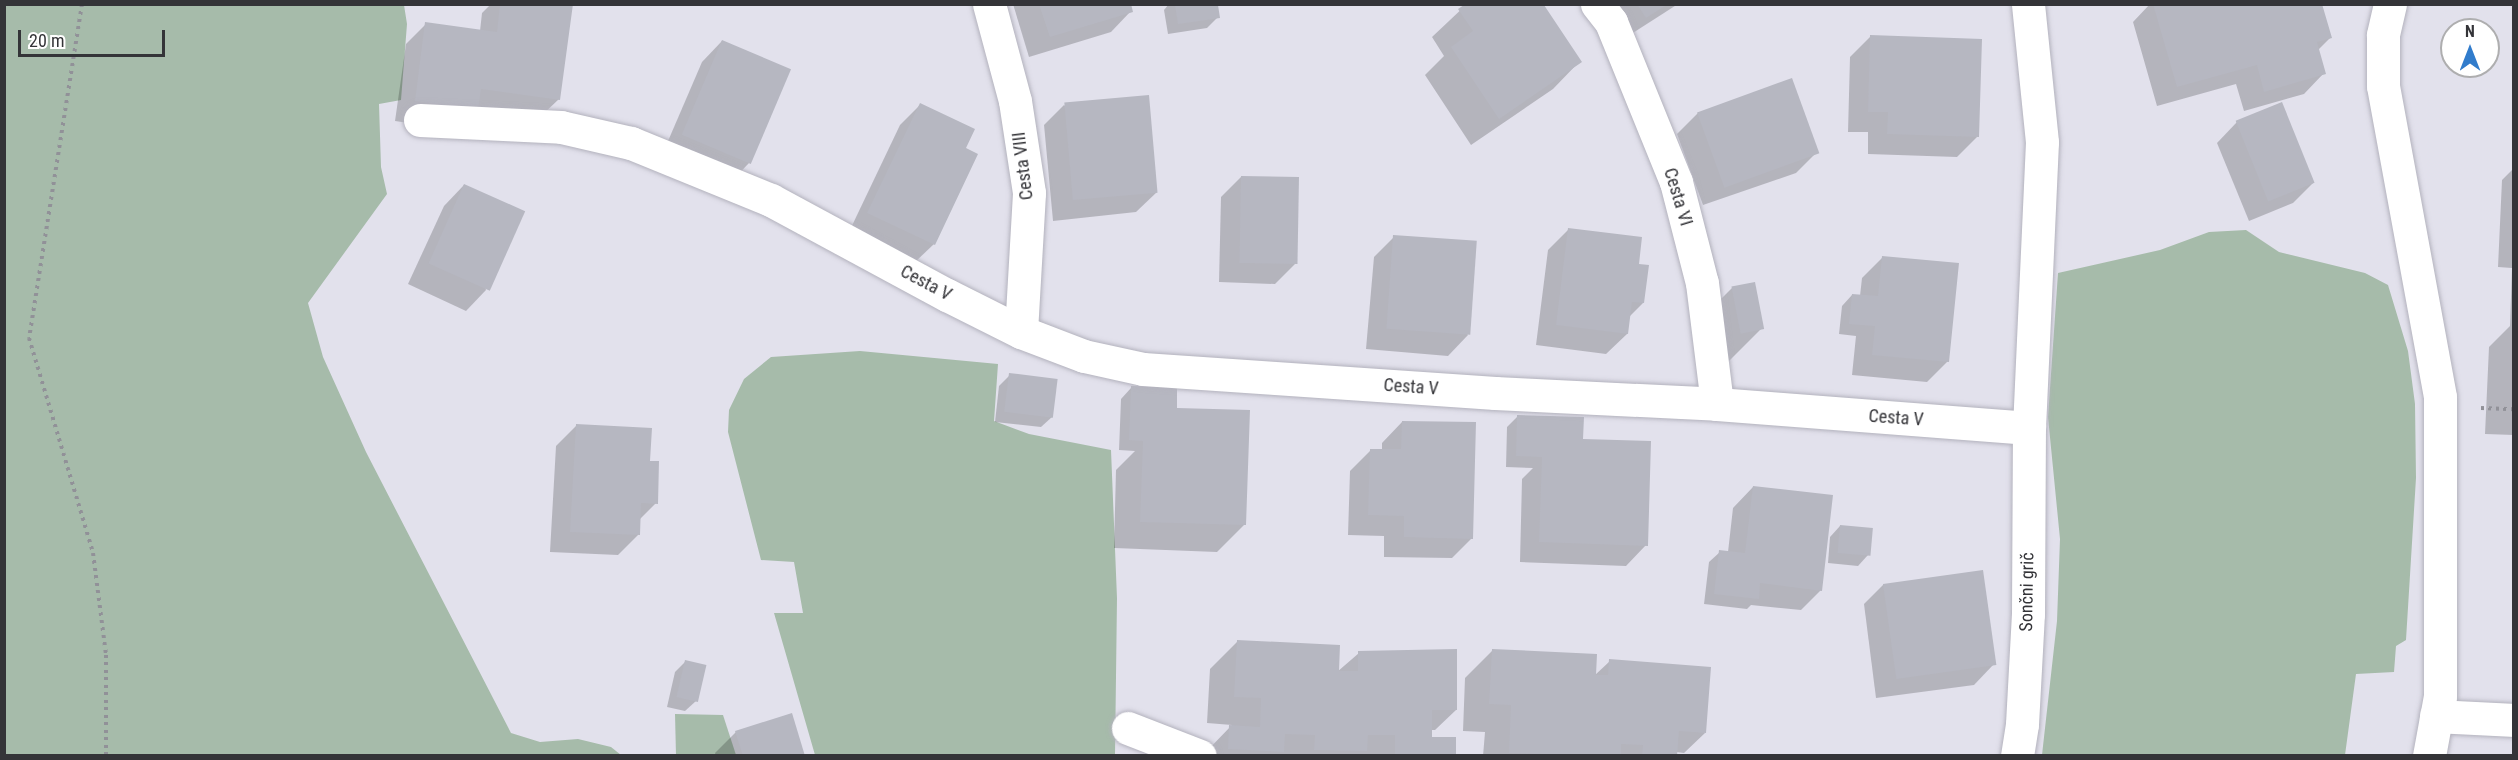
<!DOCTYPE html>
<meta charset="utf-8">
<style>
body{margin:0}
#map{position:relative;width:2518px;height:760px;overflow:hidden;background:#e2e1ec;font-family:"Roboto Condensed",sans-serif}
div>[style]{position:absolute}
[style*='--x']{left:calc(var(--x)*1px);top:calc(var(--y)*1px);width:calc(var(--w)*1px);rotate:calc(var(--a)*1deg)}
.green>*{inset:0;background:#a6bbaa}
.shadow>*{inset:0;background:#0003}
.building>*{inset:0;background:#b6b7c1;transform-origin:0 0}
.path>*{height:4px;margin-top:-2px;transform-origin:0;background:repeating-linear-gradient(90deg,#919198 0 3px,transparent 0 7.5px)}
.roads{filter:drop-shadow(0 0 2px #b3b2bd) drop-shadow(0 0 2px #b3b2bd)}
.minor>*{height:33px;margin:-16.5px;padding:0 16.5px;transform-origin:16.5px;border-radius:16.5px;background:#fff}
span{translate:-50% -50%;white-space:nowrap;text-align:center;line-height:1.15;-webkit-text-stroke:5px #fff;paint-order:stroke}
.street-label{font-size:18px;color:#343438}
.frame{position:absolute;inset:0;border:6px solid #343438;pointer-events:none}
.north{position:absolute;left:2440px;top:18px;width:60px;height:60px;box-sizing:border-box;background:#fff;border:2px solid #aeaeaf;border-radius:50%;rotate:0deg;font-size:16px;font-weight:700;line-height:24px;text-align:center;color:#343438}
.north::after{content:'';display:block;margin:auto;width:21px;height:27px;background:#317ccc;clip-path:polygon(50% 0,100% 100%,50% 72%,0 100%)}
.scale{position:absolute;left:18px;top:30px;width:147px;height:27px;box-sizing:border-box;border:3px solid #343438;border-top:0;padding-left:8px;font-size:18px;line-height:21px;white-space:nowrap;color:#343438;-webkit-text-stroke:4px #fff;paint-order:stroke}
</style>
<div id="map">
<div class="green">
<div style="clip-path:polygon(4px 5px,404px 5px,407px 24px,401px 100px,379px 104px,381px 167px,387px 194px,308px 303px,323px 357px,366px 452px,511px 733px,540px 742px,578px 739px,611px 747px,621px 755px,5px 755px)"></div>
<div style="clip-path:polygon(2246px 230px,2279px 252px,2365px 273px,2388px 285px,2408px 351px,2415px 404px,2416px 478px,2406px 640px,2396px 646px,2394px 672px,2356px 674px,2345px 755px,2042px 755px,2057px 621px,2060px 539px,2048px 417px,2058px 273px,2160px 250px,2209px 232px)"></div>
<div style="clip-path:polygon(860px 351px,998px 364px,994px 421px,1029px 434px,1111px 450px,1117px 598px,1115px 755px,815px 755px,774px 613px,803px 613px,794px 562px,761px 560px,728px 432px,729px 410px,744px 379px,771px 357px)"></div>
<div style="clip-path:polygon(675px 714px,723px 715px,736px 755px,676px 755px)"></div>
</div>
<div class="shadow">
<div style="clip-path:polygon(491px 4px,572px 4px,559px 99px,538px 119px,456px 130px,395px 121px,406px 44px,426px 24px,480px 31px,482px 13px)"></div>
<div style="clip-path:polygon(1013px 4px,1129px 4px,1131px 11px,1111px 32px,1029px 57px)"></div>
<div style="clip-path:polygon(1169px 4px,1216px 4px,1218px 17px,1207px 28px,1168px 34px,1164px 10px)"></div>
<div style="clip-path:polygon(1467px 4px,1542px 4px,1580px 61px,1553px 89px,1471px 145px,1425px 75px,1444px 56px,1432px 37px)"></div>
<div style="clip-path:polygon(1604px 4px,1678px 4px,1625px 38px)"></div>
<div style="clip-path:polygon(2150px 4px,2321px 4px,2330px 38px,2318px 50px,2324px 73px,2304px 94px,2244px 111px,2236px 84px,2157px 106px,2133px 22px)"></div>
<div style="clip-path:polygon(1870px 37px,1977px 137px,1957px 157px,1868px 154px,1868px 132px,1848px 132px,1850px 57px)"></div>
<div style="clip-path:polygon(722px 41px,749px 163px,729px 184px,662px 155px,702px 62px)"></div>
<div style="clip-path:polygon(920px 105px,964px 149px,934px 244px,913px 264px,848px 234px,900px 125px)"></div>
<div style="clip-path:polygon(1064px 105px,1157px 192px,1136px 212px,1053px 221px,1044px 125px)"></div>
<div style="clip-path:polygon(1698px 113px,1817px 152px,1796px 173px,1703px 205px,1677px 134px)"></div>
<div style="clip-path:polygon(2237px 122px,2313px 183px,2293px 203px,2249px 221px,2217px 143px)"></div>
<div style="clip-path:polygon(2514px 168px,2514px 435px,2485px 434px,2489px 347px,2510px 326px,2512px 268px,2498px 267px,2502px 180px)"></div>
<div style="clip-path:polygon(1241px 177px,1295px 264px,1275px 284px,1219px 282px,1221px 197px)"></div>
<div style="clip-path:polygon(464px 185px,486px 290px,466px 311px,408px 284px,444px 206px)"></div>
<div style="clip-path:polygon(1568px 230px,1637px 266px,1643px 303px,1629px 317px,1627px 334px,1606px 354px,1536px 345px,1548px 250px)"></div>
<div style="clip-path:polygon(1394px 237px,1468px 335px,1448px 356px,1366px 349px,1374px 257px)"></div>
<div style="clip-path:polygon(1882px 258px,1948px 361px,1927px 382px,1852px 375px,1856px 336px,1839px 334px,1842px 306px,1852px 295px,1860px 296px,1862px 278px)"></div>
<div style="clip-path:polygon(1732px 288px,1762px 328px,1726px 364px,1696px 324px)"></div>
<div style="clip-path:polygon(1010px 375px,1052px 417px,1041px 427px,995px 422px,999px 386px)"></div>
<div style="clip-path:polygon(1131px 388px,1175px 412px,1245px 524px,1217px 552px,1114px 548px,1116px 470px,1135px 451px,1119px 450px,1121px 399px)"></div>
<div style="clip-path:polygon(1518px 416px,1581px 443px,1646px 545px,1626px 566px,1520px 562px,1522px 479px,1533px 468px,1506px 467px,1507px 427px)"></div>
<div style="clip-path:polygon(1402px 422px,1472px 538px,1452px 558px,1384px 557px,1384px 536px,1348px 535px,1350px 471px,1370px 451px,1382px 451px,1382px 443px)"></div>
<div style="clip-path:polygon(577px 425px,648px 463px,656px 503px,639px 520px,638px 535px,618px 555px,550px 552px,556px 446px)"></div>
<div style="clip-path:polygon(1753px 487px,1821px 590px,1801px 610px,1751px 605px,1747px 609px,1704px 604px,1709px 562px,1720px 552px,1728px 552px,1733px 508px)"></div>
<div style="clip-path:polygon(1840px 526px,1868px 555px,1858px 566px,1828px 563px,1830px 537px)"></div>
<div style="clip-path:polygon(1884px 584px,1994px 664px,1974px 685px,1876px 698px,1864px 604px)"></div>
<div style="clip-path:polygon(1238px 641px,1337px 672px,1359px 653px,1456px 710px,1435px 730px,1431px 730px,1431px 739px,1455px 756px,1202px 756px,1232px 725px,1207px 723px,1210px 669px)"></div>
<div style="clip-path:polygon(1492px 651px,1594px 676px,1610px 661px,1705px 733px,1684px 753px,1676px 752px,1676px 756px,1483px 756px,1485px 732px,1463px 731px,1465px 678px)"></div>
<div style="clip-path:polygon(685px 662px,696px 701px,685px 711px,667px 707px,675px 672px)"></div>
<div style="clip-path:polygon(736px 732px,804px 756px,716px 756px,715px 753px)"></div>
</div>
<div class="building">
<div style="clip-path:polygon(500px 4px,573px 4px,560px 100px,481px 89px,478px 110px,415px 101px,425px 22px,497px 32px)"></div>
<div style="clip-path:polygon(1039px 4px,1131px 4px,1133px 12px,1050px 37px)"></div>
<div style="clip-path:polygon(1637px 4px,1668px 4px,1646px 18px)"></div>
<div style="clip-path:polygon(2153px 4px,2322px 4px,2332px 38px,2317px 42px,2326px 74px,2264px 92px,2257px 65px,2177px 87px)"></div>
<div style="clip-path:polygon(1175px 5px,1218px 5px,1220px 18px,1178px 24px)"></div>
<div style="clip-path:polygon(1464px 5px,1544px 5px,1582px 62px,1499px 119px,1451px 47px,1473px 31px,1458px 9px)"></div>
<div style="clip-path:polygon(1870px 35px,1982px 39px,1979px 137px,1887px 134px,1888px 112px,1868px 112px)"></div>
<div style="left:722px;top:40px;width:75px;height:103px;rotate:23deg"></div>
<div style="left:1792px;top:78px;width:80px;height:101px;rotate:70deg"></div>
<div style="left:1149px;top:95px;width:98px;height:85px;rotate:85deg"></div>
<div style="left:2282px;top:102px;width:87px;height:50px;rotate:68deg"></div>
<div style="clip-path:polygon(920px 103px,975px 129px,966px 148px,978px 154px,935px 245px,867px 213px)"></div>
<div style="left:1241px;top:176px;width:58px;height:87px;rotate:1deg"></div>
<div style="left:464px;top:184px;width:67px;height:87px;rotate:24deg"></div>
<div style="clip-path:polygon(1568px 228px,1642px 237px,1639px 264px,1649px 265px,1644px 303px,1632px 302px,1628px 334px,1556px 325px)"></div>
<div style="left:1393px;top:235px;width:84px;height:94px;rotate:4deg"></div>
<div style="clip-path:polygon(1882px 256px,1959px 263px,1949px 362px,1872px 355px,1875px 326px,1849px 324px,1852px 294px,1878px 296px)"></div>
<div style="left:1755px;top:282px;width:48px;height:24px;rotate:79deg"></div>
<div style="left:1009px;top:373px;width:49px;height:39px;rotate:7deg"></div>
<div style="clip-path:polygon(1131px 386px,1177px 387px,1177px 408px,1250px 410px,1246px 525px,1140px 522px,1143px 441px,1129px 440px)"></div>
<div style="clip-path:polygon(1517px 415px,1584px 417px,1583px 439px,1651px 441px,1648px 546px,1539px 542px,1542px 457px,1516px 456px)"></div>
<div style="clip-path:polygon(1402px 421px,1476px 422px,1473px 539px,1404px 537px,1404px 516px,1368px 515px,1370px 449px,1401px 449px)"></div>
<div style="clip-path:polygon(576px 424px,652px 428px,650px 461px,659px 461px,658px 504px,641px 503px,640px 535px,570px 532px)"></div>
<div style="clip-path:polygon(1753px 486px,1833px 495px,1822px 591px,1760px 583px,1759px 599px,1714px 594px,1719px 550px,1745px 553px)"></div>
<div style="left:1840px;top:525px;width:33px;height:28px;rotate:5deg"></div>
<div style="left:1983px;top:570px;width:96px;height:101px;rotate:82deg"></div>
<div style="clip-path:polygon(1237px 640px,1340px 645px,1339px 671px,1358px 671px,1358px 651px,1457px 649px,1457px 710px,1432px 710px,1432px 737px,1456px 737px,1456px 756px,1395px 756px,1395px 735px,1368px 735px,1367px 751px,1314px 750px,1315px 735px,1285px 734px,1284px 752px,1228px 749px,1229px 725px,1260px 727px,1261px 698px,1234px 697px)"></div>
<div style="clip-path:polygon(1492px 649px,1597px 654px,1596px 675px,1608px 675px,1609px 659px,1711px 667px,1706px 733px,1679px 731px,1677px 756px,1642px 756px,1643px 745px,1621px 744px,1621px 756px,1509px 753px,1511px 705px,1489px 704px)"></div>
<div style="left:685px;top:660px;width:22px;height:38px;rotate:13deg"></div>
<div style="clip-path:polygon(792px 713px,805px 756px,743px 756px,735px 731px)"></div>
</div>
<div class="path">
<div style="--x:82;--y:4;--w:338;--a:99"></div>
<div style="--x:29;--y:338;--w:224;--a:73.4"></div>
<div style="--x:93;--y:553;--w:103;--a:82.7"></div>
<div style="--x:106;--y:655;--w:101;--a:90"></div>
<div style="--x:2481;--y:408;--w:33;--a:2"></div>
</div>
<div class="roads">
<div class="minor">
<div style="--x:989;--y:4;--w:100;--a:75"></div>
<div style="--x:1015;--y:101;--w:93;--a:81.3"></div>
<div style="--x:1029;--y:193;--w:139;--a:93.3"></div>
<div style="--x:1597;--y:4;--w:23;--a:52"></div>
<div style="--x:1611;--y:22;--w:173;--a:67.9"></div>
<div style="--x:1676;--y:182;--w:104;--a:75.6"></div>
<div style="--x:1702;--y:283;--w:122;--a:82.9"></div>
<div style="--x:2390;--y:4;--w:32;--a:103"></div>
<div style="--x:2383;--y:35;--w:51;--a:90"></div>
<div style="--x:2383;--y:86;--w:316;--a:79.6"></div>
<div style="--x:2440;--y:397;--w:299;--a:90"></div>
<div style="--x:2440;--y:696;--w:61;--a:100.4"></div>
<div style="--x:420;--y:120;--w:141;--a:2.8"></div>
<div style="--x:561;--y:127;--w:72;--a:12.9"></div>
<div style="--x:631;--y:143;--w:151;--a:22.2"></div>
<div style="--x:771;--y:200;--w:200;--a:28.4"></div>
<div style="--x:947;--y:295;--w:83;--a:26.6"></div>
<div style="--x:1021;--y:332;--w:67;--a:20.9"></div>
<div style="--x:1084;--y:356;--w:60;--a:12.4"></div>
<div style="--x:1143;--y:369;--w:353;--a:3.9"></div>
<div style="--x:1495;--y:393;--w:222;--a:2.8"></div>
<div style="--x:1717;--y:404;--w:313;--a:4.4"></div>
<div style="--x:2436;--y:716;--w:78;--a:2.9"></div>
<div style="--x:1128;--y:728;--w:77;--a:21.3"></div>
<div style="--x:2017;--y:756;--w:32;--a:-81"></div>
<div style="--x:2022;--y:724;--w:110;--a:-86.9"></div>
<div style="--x:2028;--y:614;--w:186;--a:-89.7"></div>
<div style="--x:2029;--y:428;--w:286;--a:-87.4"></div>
<div style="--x:2042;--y:142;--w:139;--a:-95.8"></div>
</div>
</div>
<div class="street-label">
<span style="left:1023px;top:166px;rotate:-97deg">Cesta VIII</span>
<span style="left:1678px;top:197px;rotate:73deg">Cesta VI</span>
<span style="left:926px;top:283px;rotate:28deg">Cesta V</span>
<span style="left:1411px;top:387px;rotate:4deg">Cesta V</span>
<span style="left:1896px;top:418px;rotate:4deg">Cesta V</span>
<span style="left:2027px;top:592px;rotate:-89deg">Sončni grič</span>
</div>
<div class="frame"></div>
<div class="north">N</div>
<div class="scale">20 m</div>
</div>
